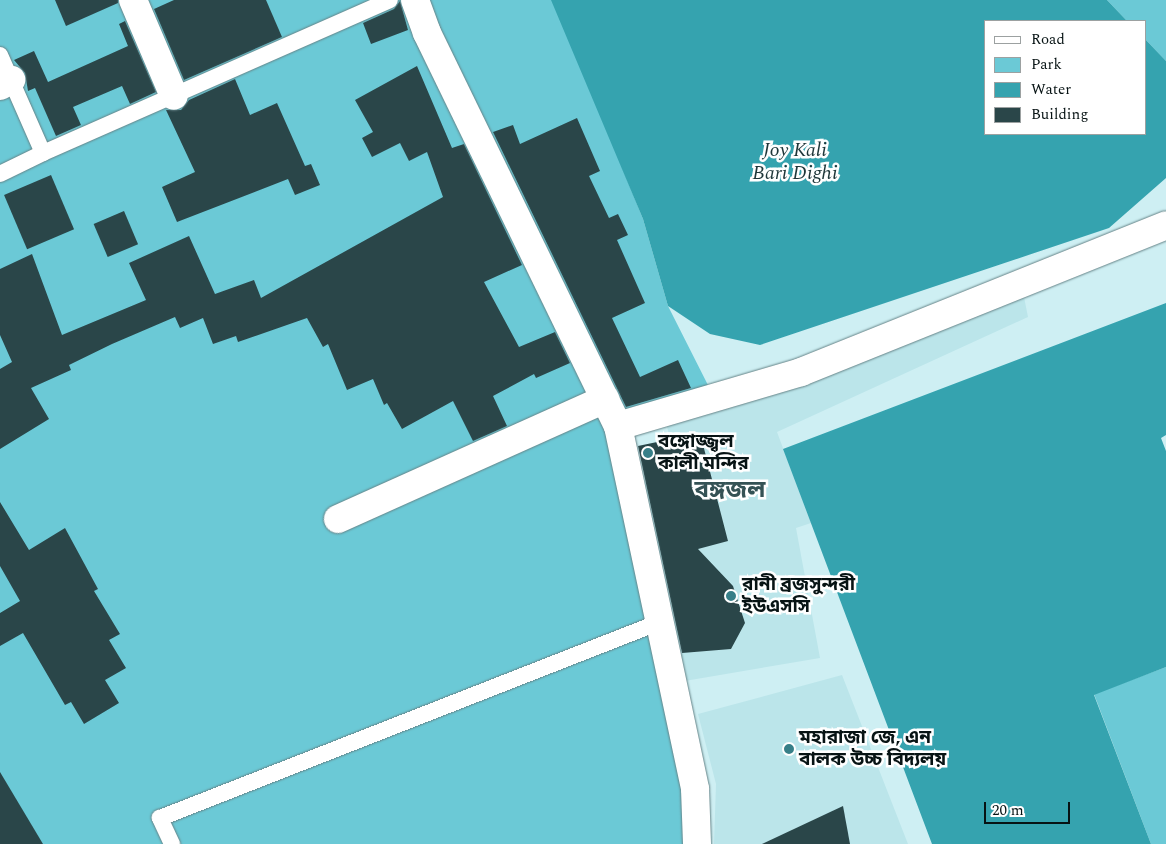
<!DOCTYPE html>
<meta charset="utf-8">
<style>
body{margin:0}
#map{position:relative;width:1166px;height:844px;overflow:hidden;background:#ceeff3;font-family:Spectral,"Noto Sans Bengali",serif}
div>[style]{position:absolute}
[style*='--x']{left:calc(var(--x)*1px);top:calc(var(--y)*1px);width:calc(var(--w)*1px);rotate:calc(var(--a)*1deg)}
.built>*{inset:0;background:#bbe5ea}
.green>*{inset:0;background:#6bc9d6}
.water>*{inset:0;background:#35a3af}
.building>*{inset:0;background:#2a4649;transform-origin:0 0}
.roads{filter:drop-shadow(0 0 1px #658387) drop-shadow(0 0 1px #658387)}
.service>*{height:16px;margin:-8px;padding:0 8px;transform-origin:8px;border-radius:8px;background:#fff}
.minor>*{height:28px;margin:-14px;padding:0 14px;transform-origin:14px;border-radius:14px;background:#fff}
.dots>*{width:14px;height:14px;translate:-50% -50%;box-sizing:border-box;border:2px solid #fff;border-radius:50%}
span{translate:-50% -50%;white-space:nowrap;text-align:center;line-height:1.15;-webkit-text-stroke:5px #fff;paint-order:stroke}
.poi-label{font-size:19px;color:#071314;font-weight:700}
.left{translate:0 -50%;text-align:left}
.water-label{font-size:20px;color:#1e3639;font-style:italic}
.district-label{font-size:24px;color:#355255;font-weight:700}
.legend{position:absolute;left:984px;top:20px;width:162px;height:115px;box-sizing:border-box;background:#fff;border:1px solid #9ca1a1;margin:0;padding:6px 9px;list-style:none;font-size:15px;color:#071314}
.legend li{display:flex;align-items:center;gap:10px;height:25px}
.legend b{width:25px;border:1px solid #9ca1a1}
.scale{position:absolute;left:984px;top:802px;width:86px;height:22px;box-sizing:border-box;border:2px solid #071314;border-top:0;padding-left:6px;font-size:15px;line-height:18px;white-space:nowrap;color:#071314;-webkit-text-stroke:4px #fff;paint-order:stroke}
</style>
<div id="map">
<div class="built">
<div style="clip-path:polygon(1024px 297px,1028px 317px,777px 432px,811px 523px,796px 528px,820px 658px,673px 683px,631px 487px,677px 471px,667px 426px)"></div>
<div style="clip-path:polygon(842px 675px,908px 844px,714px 844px,716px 784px,698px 714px)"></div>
</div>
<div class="green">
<div style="clip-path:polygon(0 0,554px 0,643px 219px,668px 306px,714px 397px,618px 426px,697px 844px,0 844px)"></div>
<div style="clip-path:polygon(1107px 0,1166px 0,1166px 61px,1145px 39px,1145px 21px,1127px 21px)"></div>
<div style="clip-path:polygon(1166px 667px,1166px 844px,1151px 844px,1094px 694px)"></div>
</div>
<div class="water">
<div style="clip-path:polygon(551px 0,1107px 0,1127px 21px,985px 21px,985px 134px,1145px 134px,1145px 39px,1166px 61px,1166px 178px,1109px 228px,760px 345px,710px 334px,668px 306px,643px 219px)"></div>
<div style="clip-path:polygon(1166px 303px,1166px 435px,1161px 438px,1166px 451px,1166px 667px,1094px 695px,1151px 844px,932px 844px,783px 449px)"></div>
</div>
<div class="building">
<div style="clip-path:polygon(55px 0,118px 0,118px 3px,66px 26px)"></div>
<div style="clip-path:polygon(174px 0,266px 0,282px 37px,184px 80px,154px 9px)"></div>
<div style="clip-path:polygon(400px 1px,408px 30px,371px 44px,363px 23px,394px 9px)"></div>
<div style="clip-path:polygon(125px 21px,156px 92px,130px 104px,122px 86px,73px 107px,81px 125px,56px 136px,35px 88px,28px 91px,25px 73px,14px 60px,34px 51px,48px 82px,128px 46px,119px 24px)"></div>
<div style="clip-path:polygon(417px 66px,452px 148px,464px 144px,522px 265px,484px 282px,519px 347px,555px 332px,570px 363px,536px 378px,534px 374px,493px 396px,507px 426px,473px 441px,453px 401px,402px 429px,387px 403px,384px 405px,373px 379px,347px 390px,328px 344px,323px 347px,307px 318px,238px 342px,236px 336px,213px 344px,203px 318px,180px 328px,175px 317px,112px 344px,69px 365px,71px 370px,31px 388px,49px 419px,0 449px,0 369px,12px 362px,0 335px,0 269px,32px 254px,62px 335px,146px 300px,129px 263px,189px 236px,215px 294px,254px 280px,261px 298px,443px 197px,427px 152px,409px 161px,400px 143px,372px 157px,362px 138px,373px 132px,355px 100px)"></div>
<div style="clip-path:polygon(235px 79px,250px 115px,277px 103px,305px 166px,311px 164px,320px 185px,295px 195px,288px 179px,177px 222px,162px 187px,195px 172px,166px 110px,181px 110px,189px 100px)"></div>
<div style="clip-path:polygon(577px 118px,600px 171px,589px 176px,609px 218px,618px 214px,628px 235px,617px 240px,645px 303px,612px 318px,640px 377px,678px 360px,691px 388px,626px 407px,493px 132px,513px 125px,520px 144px)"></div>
<div style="left:51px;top:175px;width:59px;height:51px;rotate:67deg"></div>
<div style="left:124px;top:211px;width:36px;height:33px;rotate:67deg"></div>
<div style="clip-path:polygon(700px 433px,728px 541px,698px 549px,733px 586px,745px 623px,731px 649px,682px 653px,638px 446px)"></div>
<div style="clip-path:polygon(0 502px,29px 550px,65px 528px,98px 589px,94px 591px,120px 634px,109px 640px,126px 668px,105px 680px,119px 703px,84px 724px,71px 702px,65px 705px,23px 633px,0 646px,0 613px,20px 601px,0 566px)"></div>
<div style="clip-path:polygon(0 772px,43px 844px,0 844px)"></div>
<div style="clip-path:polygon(843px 806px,850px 844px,762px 844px)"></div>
</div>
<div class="roads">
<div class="service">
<div style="--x:0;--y:55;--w:107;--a:66.3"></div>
<div style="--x:43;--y:153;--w:48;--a:154"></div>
<div style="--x:43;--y:153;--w:379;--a:-23.8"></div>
<div style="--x:172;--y:844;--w:29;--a:-115"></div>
<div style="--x:160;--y:818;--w:537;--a:-21.41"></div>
</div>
<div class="minor">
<div style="--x:133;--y:0;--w:104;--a:66.9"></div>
<div style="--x:415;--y:0;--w:35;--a:70"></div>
<div style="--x:427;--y:33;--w:437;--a:64.1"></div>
<div style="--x:618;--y:426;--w:371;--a:78"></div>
<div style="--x:695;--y:789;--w:55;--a:87.9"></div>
<div style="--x:0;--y:86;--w:13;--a:-29"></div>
<div style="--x:618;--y:426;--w:191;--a:-16.4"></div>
<div style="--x:801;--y:372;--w:393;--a:-21.9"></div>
<div style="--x:338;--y:519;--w:293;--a:-24.2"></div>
</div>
</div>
<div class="dots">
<div style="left:648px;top:453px;background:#377f88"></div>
<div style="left:731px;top:596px;background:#377f88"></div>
<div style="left:789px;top:749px;background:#377f88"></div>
</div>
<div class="poi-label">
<span class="left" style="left:658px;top:453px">বঙ্গোজ্জ্বল<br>কালী মন্দির</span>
<span class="left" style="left:742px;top:596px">রানী ব্রজসুন্দরী<br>ইউএসসি</span>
<span class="left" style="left:799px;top:749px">মহারাজা জে, এন<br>বালক উচ্চ বিদ্যলয়</span>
</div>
<div class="water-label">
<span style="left:795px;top:162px">Joy Kali<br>Bari Dighi</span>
</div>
<div class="district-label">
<span style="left:730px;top:491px">বঙ্গজল</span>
</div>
<ul class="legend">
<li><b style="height:6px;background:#fff"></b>Road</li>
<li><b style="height:14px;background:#6bc9d6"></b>Park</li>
<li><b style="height:14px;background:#35a3af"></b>Water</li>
<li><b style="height:14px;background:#2a4649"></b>Building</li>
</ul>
<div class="scale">20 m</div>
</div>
